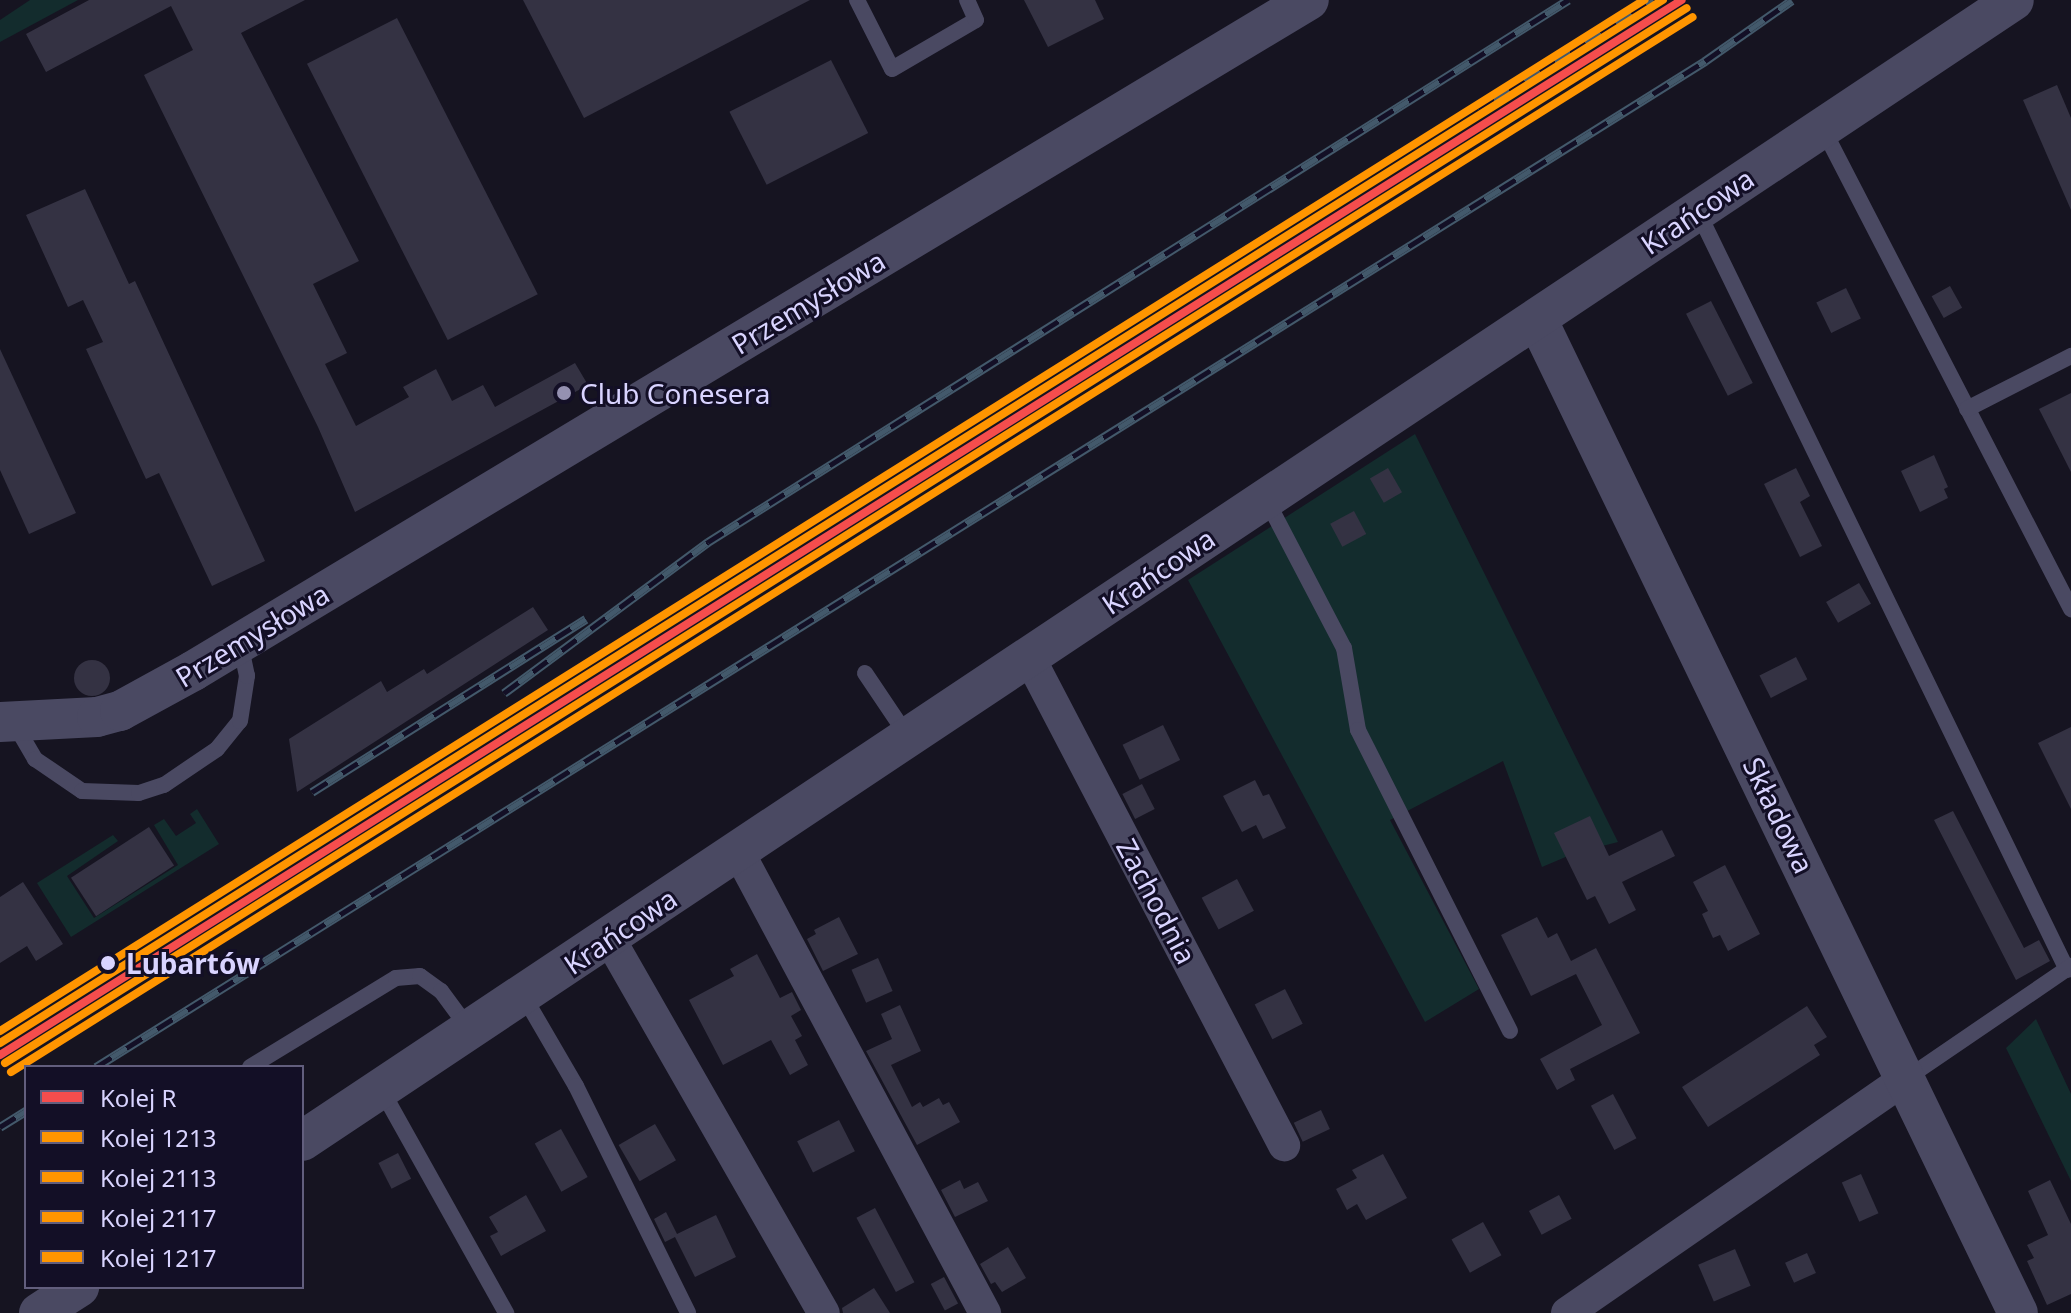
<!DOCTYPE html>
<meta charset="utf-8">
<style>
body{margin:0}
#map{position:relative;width:2071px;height:1313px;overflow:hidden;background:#161421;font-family:"Noto Sans",sans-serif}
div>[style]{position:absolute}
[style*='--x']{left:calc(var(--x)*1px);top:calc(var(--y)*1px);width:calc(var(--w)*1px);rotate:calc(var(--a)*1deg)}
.green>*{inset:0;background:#132c2d}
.building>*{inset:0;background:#343243;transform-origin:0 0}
.round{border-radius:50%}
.service>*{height:16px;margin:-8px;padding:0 8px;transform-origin:8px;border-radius:8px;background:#4a4962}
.minor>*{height:32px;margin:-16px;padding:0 16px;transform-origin:16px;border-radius:16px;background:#4a4962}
.tertiary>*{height:40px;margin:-20px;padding:0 20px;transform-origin:20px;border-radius:20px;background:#4a4962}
.rail>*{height:9px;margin-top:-4.5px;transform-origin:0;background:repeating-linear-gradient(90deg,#130f26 0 18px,#43596b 0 36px);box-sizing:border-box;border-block:2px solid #43596b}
.rail-1>*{height:8px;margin:-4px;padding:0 4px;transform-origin:4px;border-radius:4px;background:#f54d4d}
.rail-2>*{height:8px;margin:-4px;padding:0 4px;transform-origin:4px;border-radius:4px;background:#ff9500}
.rail-3>*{height:8px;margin:-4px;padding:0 4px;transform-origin:4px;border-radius:4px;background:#ff9500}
.rail-4>*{height:8px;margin:-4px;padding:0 4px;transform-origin:4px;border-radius:4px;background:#ff9500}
.rail-5>*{height:8px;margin:-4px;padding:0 4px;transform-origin:4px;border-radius:4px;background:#ff9500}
.dots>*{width:22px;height:22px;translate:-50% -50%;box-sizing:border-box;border:4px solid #130f26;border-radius:50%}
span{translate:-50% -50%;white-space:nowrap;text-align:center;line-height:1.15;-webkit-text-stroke:6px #130f26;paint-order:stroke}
.street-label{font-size:28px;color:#d9d4ff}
.poi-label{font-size:28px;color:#d9d4ff}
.left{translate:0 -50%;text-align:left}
.stop-label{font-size:28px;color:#d9d4ff;font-weight:700}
.legend{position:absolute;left:24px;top:1065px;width:280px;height:224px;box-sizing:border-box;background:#130f26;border:2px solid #625e7d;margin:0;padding:10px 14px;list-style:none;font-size:24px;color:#d9d4ff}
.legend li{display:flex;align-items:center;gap:16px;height:40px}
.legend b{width:40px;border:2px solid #625e7d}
</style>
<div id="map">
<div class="green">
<div style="clip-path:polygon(30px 0,78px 0,0 42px,0 20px)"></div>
<div style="clip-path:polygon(1415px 434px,1618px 842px,1575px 853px,1542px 867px,1503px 761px,1390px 820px,1479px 989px,1425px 1022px,1188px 580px)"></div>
<div style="clip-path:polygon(197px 809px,219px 844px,71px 937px,37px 883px,113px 835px,118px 841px,67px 876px,94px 918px,178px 865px,154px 825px,164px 819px,176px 836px,196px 823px,190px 814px)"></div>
<div style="clip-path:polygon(2036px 1019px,2071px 1094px,2071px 1181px,2006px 1048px)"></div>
</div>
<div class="building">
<div style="clip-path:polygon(89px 0,305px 0,241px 33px,359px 261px,313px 284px,347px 353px,325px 364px,356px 426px,409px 397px,403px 387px,436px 369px,452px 401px,483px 385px,495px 407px,575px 363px,588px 385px,355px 512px,318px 427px,144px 75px,193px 50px,171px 6px,46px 72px,26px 34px)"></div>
<div style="clip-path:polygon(523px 0,810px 0,584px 118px)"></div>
<div style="clip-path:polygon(1024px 0,1095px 0,1104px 19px,1048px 47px)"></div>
<div style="left:397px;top:18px;width:310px;height:101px;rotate:63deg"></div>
<div style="left:831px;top:60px;width:82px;height:114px;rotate:63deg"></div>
<div style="clip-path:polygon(2057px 85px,2071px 118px,2071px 210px,2023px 100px)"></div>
<div style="clip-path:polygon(85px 189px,129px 284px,135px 281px,265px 561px,212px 586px,159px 473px,146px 479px,86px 349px,103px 342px,83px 300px,68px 307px,26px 215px)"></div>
<div style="left:1950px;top:286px;width:25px;height:21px;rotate:61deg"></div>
<div style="left:1846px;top:288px;width:34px;height:33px;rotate:64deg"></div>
<div style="left:1711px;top:301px;width:92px;height:28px;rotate:63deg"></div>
<div style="clip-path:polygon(0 349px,76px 513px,29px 534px,0 470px)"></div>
<div style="clip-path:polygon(2071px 393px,2071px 472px,2039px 409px)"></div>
<div style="clip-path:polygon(1934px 455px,1948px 487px,1944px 489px,1948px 498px,1920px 512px,1901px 471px)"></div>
<div style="left:1388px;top:468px;width:28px;height:21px;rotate:60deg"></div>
<div style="clip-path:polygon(1796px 468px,1810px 496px,1800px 502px,1822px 546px,1800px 557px,1764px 484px)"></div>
<div style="left:1354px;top:511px;width:26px;height:27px;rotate:62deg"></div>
<div style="left:1859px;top:583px;width:24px;height:38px;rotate:60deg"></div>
<div style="clip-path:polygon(533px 607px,548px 630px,297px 792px,289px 739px,381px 681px,387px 692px,424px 669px,427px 674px)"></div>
<div style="left:1796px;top:657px;width:25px;height:41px;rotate:63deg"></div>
<div class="round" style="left:74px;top:660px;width:36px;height:36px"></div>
<div style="left:1163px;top:725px;width:39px;height:45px;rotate:64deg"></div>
<div style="clip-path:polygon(2071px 727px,2071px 809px,2038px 743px)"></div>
<div style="clip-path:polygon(1255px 780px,1263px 796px,1269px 794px,1286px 828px,1263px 839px,1256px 825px,1242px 832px,1223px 796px)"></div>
<div style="left:1142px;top:784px;width:28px;height:22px;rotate:63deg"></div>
<div style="clip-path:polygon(1953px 811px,2024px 948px,2039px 940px,2050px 961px,2016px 980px,1934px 820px)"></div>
<div style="clip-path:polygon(1590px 816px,1609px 856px,1662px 830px,1675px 856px,1622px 882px,1636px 910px,1609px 924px,1595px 896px,1587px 900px,1554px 833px)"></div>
<div style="left:149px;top:827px;width:46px;height:93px;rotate:57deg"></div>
<div style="clip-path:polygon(1725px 865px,1760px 934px,1728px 951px,1720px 935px,1713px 938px,1702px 914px,1708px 911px,1693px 882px)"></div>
<div style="left:1237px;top:879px;width:36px;height:40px;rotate:62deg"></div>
<div style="clip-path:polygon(23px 882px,63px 944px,36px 961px,27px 946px,0 963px,0 897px)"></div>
<div style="clip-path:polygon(839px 917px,858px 954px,823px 971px,807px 939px,816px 934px,814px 930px)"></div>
<div style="clip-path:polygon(1537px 917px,1548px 938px,1557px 933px,1571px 961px,1596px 948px,1640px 1033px,1570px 1069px,1575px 1080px,1557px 1090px,1540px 1059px,1602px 1025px,1576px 974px,1531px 996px,1501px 935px)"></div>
<div style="clip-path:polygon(757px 954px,780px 998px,792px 992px,801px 1010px,791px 1016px,802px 1036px,795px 1040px,808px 1065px,790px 1075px,771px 1040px,723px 1065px,689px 1000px,734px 976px,730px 969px)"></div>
<div style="left:878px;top:958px;width:36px;height:29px;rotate:66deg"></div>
<div style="left:1285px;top:989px;width:39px;height:34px;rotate:63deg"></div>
<div style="clip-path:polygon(900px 1005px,921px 1051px,891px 1065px,912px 1107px,920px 1102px,923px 1107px,939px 1098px,943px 1105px,949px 1102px,960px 1122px,917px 1145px,866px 1051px,892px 1039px,881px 1014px)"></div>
<div style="clip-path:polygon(1807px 1006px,1827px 1037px,1814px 1045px,1820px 1055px,1708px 1127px,1682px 1087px)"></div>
<div style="left:1613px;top:1094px;width:50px;height:25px;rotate:62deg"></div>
<div style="left:1321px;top:1110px;width:21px;height:30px;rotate:65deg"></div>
<div style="left:839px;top:1120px;width:35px;height:47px;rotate:63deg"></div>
<div style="left:655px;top:1124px;width:42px;height:42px;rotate:60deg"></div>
<div style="left:561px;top:1129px;width:55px;height:30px;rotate:61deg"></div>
<div style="left:398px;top:1153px;width:29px;height:22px;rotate:63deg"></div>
<div style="clip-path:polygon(1383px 1154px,1407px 1198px,1366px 1220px,1357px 1204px,1347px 1210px,1336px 1189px,1357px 1178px,1352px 1170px)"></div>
<div style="left:1861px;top:1174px;width:43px;height:21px;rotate:66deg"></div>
<div style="clip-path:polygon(960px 1180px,964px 1189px,978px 1182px,988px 1201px,955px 1217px,941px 1190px)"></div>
<div style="clip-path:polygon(2050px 1180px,2071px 1224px,2071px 1294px,2047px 1305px,2027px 1261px,2034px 1258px,2027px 1245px,2048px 1235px,2028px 1191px)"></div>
<div style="clip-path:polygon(526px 1195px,546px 1231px,501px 1256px,490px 1236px,498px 1232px,489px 1217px)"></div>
<div style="left:1559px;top:1195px;width:27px;height:34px;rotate:62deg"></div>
<div style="left:875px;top:1208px;width:84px;height:21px;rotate:62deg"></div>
<div style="clip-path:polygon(666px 1212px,677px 1234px,716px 1215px,736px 1257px,695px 1277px,675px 1237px,665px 1242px,654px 1219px)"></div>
<div style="left:1483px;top:1222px;width:38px;height:36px;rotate:61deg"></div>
<div style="clip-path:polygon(1008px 1247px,1026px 1278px,1002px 1292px,995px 1282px,991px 1284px,980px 1264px)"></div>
<div style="left:1735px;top:1249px;width:40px;height:40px;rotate:67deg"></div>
<div style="left:1807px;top:1253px;width:22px;height:24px;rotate:66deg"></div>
<div style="left:944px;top:1277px;width:30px;height:15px;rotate:62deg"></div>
<div style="clip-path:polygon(874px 1288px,890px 1313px,843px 1313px,842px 1308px)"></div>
</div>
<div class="service">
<div style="--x:857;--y:0;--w:77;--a:63.1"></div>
<div style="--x:892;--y:69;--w:97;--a:-30.3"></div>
<div style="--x:976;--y:20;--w:22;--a:-114"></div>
<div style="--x:1822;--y:127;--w:543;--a:62.68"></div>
<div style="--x:1698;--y:212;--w:843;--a:64.04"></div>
<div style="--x:1967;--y:409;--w:117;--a:-27"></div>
<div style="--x:1266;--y:499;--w:168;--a:62.4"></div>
<div style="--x:1344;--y:648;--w:83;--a:80.3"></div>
<div style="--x:1358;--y:730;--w:337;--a:63.2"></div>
<div style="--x:865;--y:673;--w:77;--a:56.1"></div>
<div style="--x:14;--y:723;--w:42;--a:59.7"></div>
<div style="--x:35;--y:759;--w:57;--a:34.2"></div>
<div style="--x:82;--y:791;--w:57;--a:2"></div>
<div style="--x:139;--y:793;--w:26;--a:-18"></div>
<div style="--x:164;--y:785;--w:64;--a:-34.2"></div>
<div style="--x:217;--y:749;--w:36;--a:-51"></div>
<div style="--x:240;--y:721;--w:46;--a:-81.2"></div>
<div style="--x:247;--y:676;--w:33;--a:-102"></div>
<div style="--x:523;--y:995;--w:105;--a:59.8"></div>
<div style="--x:576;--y:1086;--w:253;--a:63.7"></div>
<div style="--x:250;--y:1067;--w:171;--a:-31.4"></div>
<div style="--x:396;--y:978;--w:24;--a:-5"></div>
<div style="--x:420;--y:976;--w:26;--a:36"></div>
<div style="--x:441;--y:991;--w:47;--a:53.6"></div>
<div style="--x:1907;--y:1078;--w:199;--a:-34.3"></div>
<div style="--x:381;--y:1089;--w:257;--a:60.8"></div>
</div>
<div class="minor">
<div style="--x:1029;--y:657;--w:551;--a:62.41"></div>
<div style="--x:739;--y:853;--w:522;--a:61.86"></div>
<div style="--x:609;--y:938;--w:432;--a:60.2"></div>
<div style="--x:1567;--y:1313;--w:413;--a:-34.7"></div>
</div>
<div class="tertiary">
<div style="--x:1537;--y:319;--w:1104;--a:64.18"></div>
<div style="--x:0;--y:722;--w:97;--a:-3"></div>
<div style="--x:97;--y:717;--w:24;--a:-15"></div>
<div style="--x:120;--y:711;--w:83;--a:-28.7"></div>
<div style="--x:193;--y:671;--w:1302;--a:-31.02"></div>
<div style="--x:302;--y:1141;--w:2057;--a:-33.68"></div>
<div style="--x:39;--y:1313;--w:48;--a:-33"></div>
</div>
<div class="rail">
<div style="--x:1478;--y:108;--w:206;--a:-31.5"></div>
<div style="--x:504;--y:693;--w:254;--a:-36.5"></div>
<div style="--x:708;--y:542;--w:1017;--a:-32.22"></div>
<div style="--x:312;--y:792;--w:324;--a:-32.3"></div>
<div style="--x:96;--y:1067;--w:1898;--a:-32.01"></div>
<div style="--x:1705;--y:61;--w:106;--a:-35"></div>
<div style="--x:0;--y:1127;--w:31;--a:-32"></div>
</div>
<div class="rail-1">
<div style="--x:0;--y:1055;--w:1985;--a:-32.1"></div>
</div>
<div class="rail-2">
<div style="--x:5;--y:1063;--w:1985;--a:-32.1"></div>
</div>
<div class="rail-3">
<div style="--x:0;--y:1043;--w:1963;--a:-32.1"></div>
</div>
<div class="rail-4">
<div style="--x:11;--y:1072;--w:1985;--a:-32.1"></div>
</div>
<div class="rail-5">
<div style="--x:0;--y:1031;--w:1941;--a:-32.09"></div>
</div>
<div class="dots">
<div style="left:564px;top:393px;background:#9591b1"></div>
<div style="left:108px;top:963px;background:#d9d4ff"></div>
</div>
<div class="street-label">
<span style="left:1697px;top:211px;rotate:-34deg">Krańcowa</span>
<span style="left:808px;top:302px;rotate:-31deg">Przemysłowa</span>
<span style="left:1158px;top:571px;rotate:-34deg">Krańcowa</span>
<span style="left:252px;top:635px;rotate:-31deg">Przemysłowa</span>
<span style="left:1779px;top:815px;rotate:64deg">Składowa</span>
<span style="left:1157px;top:901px;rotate:62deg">Zachodnia</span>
<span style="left:620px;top:931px;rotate:-34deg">Krańcowa</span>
</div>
<div class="poi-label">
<span class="left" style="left:580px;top:393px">Club Conesera</span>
</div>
<div class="stop-label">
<span class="left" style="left:126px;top:963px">Lubartów</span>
</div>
<ul class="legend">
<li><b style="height:10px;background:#f54d4d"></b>Kolej R</li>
<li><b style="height:10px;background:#ff9500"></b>Kolej 1213</li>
<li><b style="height:10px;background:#ff9500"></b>Kolej 2113</li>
<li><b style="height:10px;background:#ff9500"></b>Kolej 2117</li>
<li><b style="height:10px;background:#ff9500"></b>Kolej 1217</li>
</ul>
</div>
